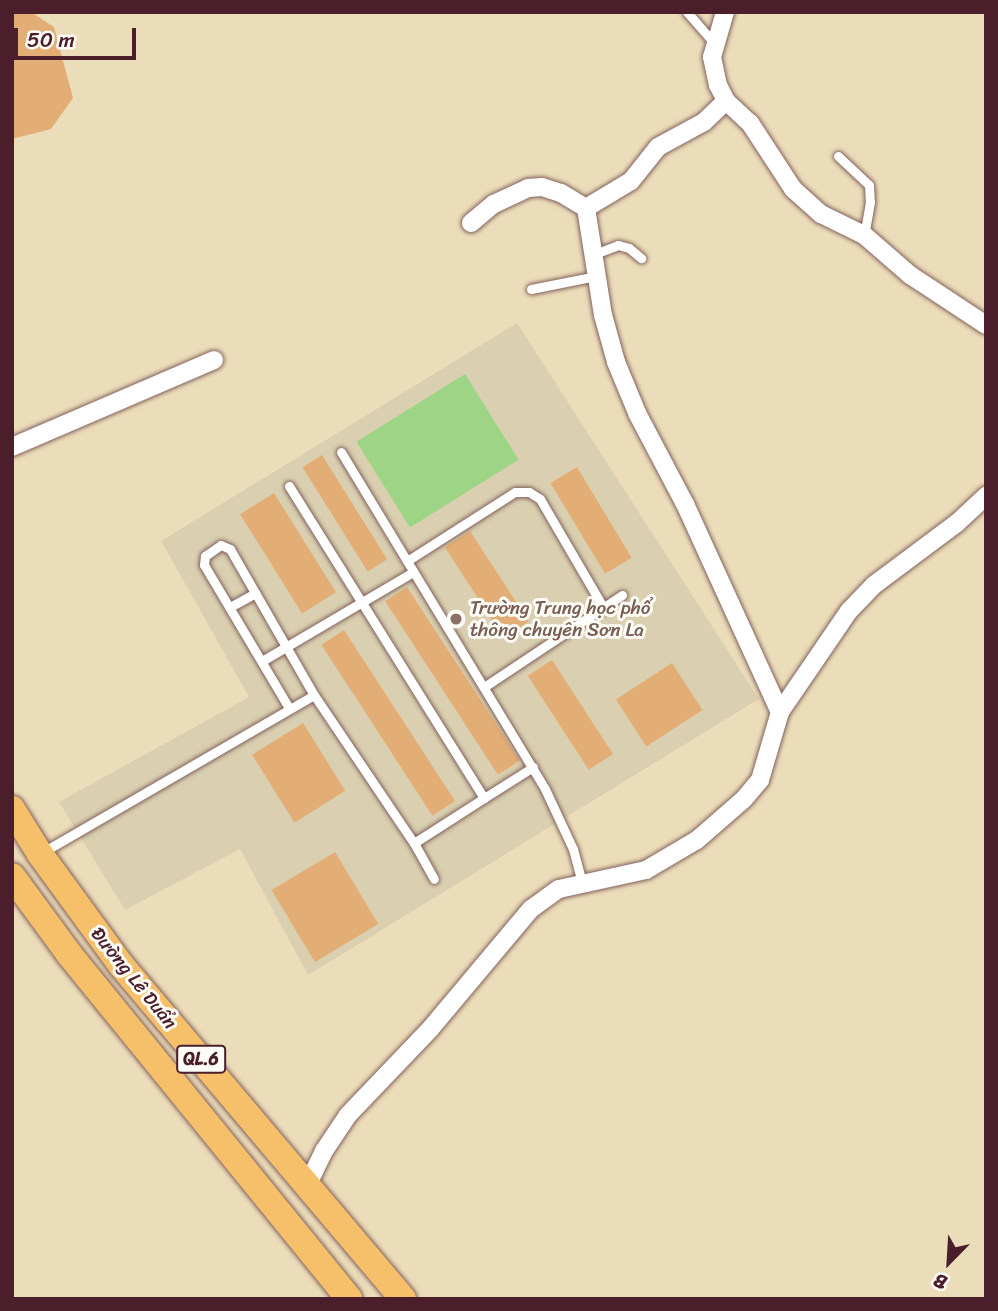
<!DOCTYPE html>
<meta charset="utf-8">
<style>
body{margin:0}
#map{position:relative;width:998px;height:1311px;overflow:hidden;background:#ecddba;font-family:Sriracha,sans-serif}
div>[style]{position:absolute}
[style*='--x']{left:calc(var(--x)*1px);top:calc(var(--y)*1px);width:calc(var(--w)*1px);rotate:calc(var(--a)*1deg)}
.built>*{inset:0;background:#dad0b1}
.green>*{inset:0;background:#9dd485;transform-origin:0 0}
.building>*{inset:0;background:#e3ae75;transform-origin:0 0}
.roads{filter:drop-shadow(0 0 2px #83625d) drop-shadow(0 0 2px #83625d)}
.service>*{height:9px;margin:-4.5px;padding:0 4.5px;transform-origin:4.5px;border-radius:4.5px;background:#fff}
.minor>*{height:18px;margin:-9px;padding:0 9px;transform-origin:9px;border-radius:9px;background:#fff}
.primary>*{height:26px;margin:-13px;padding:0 13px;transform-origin:13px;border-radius:13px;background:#f6c06b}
.dots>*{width:19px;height:19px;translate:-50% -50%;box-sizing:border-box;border:4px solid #fdfcf7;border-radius:50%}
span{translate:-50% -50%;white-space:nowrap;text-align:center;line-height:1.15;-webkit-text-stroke:6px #fdfcf7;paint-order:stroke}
.shield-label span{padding:2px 5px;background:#fdfcf7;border:2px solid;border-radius:5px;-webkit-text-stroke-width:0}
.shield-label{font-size:18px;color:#4a1f2b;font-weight:700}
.education-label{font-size:19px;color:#785e54}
.left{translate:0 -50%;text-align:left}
.street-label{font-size:19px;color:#4a1f2b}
.frame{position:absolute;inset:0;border:14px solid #4a1f2b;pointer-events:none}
.north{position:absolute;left:914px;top:1227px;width:70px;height:70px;-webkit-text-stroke:5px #fdfcf7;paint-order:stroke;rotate:204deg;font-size:19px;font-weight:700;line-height:28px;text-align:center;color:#4a1f2b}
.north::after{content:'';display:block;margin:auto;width:24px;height:32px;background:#4a1f2b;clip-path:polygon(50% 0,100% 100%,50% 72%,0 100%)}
.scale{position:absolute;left:14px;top:28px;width:122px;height:32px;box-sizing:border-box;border:4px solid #4a1f2b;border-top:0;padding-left:9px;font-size:21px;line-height:24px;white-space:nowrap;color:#4a1f2b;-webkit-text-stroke:5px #fdfcf7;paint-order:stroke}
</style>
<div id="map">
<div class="built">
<div style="clip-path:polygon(517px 323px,759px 699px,308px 975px,240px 849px,125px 910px,59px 802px,249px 697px,161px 541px)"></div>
</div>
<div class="green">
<div style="left:465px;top:374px;width:101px;height:128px;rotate:58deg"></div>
</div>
<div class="building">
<div style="clip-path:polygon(12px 12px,31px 12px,54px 27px,73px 98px,51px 129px,12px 139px)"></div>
<div style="left:322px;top:455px;width:123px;height:23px;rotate:58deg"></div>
<div style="left:577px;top:467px;width:106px;height:31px;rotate:59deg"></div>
<div style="left:274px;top:493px;width:117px;height:40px;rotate:58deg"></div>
<div style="left:470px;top:531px;width:108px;height:30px;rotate:57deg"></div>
<div style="left:407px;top:587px;width:207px;height:26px;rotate:57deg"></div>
<div style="left:344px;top:630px;width:204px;height:27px;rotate:57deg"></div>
<div style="left:552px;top:660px;width:112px;height:29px;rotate:57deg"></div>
<div style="left:672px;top:663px;width:56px;height:67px;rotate:57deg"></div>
<div style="left:303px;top:723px;width:80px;height:60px;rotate:58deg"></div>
<div style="left:335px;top:852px;width:84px;height:74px;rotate:59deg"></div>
</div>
<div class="roads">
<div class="service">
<div style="--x:687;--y:12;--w:41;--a:48.9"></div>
<div style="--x:838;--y:156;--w:42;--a:43.1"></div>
<div style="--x:869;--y:185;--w:17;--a:87"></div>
<div style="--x:870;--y:202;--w:34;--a:100"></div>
<div style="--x:592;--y:255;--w:28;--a:-21"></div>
<div style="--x:618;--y:245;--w:11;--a:15"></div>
<div style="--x:629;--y:248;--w:16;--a:40"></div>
<div style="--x:531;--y:289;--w:66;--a:-11.3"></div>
<div style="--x:341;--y:452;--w:394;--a:58.8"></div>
<div style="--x:545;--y:789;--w:66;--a:65"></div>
<div style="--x:573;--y:849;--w:35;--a:75"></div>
<div style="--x:289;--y:486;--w:368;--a:58"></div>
<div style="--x:484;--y:798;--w:83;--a:147.3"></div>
<div style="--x:407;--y:561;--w:128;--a:-32.6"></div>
<div style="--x:515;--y:492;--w:14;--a:0"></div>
<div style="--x:529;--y:492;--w:13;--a:32"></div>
<div style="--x:540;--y:499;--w:125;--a:59.7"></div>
<div style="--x:230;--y:607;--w:29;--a:-29"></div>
<div style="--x:262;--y:661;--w:175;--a:-30.5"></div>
<div style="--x:484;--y:687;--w:166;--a:-33.7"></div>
<div style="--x:289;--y:708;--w:166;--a:-120.7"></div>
<div style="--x:204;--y:565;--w:9;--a:-84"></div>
<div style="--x:205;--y:556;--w:19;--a:-35"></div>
<div style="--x:221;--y:545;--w:10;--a:24"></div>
<div style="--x:230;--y:549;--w:168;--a:60.1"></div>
<div style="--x:314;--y:695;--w:179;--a:56"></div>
<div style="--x:414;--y:843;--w:41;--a:60.9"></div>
<div style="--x:484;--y:798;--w:58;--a:-32.3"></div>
<div style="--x:43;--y:852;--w:313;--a:-30.1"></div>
</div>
<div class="minor">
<div style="--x:725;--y:12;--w:47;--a:106.1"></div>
<div style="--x:712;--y:57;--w:29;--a:78"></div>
<div style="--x:718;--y:85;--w:18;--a:63"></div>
<div style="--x:726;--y:101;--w:33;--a:43"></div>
<div style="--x:750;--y:123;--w:79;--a:56.9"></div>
<div style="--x:793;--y:189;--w:38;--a:42"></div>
<div style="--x:821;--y:214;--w:48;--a:26"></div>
<div style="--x:864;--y:235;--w:61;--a:41"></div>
<div style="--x:910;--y:275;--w:91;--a:33.3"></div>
<div style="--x:586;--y:208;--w:108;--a:81"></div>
<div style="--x:603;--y:315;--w:49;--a:74.5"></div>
<div style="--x:616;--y:362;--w:57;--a:67.5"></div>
<div style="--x:638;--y:415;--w:101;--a:62.2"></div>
<div style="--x:685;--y:504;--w:229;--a:65.5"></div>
<div style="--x:586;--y:208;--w:52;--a:-31"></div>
<div style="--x:631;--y:181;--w:43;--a:-51.5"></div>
<div style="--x:658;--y:147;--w:52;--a:-28.5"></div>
<div style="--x:704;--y:122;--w:30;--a:-44"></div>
<div style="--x:471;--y:223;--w:30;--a:-40"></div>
<div style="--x:494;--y:204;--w:38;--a:-25"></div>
<div style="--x:528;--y:188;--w:14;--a:-4"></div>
<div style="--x:542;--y:187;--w:20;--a:18"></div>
<div style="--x:561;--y:193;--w:29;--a:31"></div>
<div style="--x:12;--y:447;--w:220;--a:-23.3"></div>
<div style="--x:306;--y:1188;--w:41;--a:-64.1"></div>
<div style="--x:324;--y:1151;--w:43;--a:-56.3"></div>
<div style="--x:348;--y:1115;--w:120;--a:-46.3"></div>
<div style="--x:431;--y:1028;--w:155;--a:-50"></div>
<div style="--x:531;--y:909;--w:34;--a:-36"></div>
<div style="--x:559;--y:889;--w:89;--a:-12.3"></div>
<div style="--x:646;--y:870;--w:59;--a:-30.5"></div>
<div style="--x:697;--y:840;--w:62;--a:-41.1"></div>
<div style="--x:744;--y:799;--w:25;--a:-50"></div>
<div style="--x:760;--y:780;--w:71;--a:-73.6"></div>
<div style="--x:780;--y:712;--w:122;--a:-55.7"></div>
<div style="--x:849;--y:611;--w:36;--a:-46"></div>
<div style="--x:874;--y:585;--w:104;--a:-36.8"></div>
<div style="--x:957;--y:523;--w:40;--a:-43"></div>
</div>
<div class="primary">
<div style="--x:12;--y:809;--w:53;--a:58.1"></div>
<div style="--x:40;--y:854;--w:137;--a:53.9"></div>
<div style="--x:121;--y:965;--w:437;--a:49.8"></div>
<div style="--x:12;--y:876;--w:97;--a:53.8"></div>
<div style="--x:69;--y:954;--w:444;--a:50.9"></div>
</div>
</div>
<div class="dots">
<div style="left:456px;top:619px;background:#8d6e63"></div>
</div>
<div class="shield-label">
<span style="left:201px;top:1059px">QL.6</span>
</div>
<div class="education-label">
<span class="left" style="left:470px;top:619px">Trường Trung học phổ<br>thông chuyên Sơn La</span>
</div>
<div class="street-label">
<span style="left:134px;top:978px;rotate:51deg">Đường Lê Duẩn</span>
</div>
<div class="frame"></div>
<div class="north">B</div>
<div class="scale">50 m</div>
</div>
